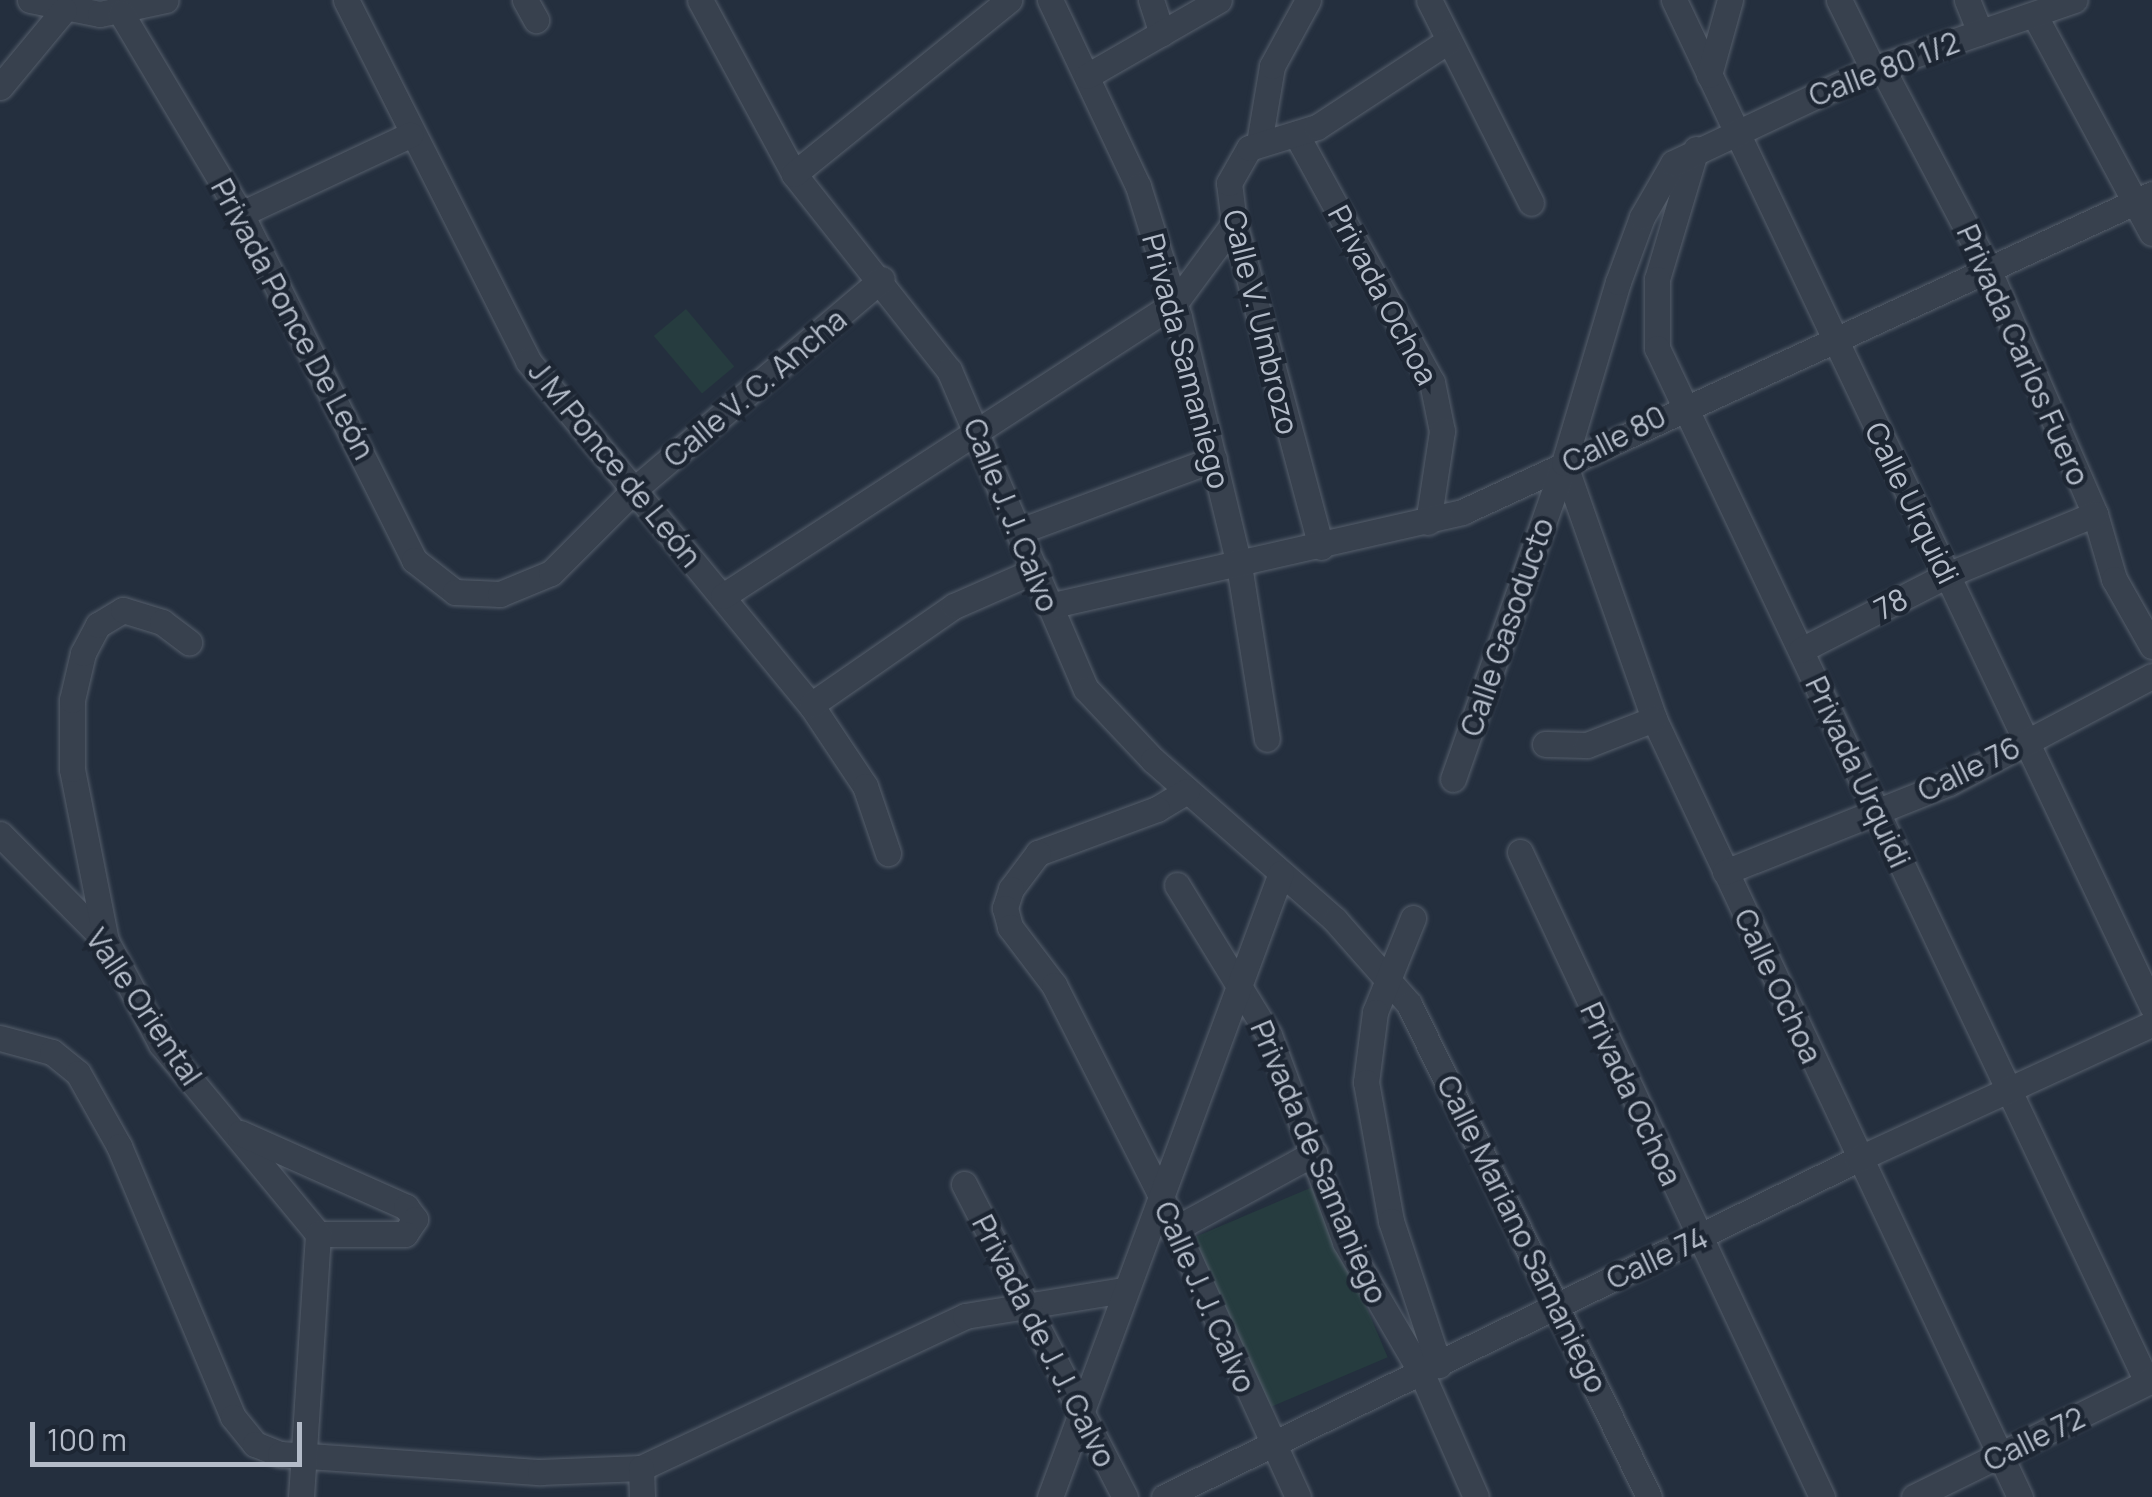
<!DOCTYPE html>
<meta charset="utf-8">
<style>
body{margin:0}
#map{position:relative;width:2152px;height:1497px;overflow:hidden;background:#242f3e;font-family:Manrope,sans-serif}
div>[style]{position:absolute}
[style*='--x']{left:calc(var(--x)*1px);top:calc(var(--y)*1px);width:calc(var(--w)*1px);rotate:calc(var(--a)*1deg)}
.green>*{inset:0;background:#263c3f;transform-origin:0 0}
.roads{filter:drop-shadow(0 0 2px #565f6c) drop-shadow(0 0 2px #565f6c)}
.minor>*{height:25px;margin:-12.5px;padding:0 12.5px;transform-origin:12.5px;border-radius:12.5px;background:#38414e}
span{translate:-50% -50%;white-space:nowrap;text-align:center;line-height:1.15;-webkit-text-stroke:9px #1d2633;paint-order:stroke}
.street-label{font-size:30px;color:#b4bcc9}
.scale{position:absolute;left:30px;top:1422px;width:272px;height:45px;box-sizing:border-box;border:5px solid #b4bcc9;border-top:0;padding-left:12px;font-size:30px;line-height:35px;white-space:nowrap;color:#b4bcc9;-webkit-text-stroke:8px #1d2633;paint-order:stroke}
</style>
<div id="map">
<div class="green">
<div style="left:686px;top:309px;width:75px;height:42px;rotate:50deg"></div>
<div style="left:1315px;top:1186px;width:186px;height:131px;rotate:67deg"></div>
</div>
<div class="roads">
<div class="minor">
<div style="--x:30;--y:0;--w:71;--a:11.3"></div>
<div style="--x:100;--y:14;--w:67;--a:-12"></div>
<div style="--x:346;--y:0;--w:404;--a:63.2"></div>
<div style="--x:528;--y:361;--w:445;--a:50.6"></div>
<div style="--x:811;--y:705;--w:97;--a:56.3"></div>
<div style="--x:865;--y:786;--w:71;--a:71.1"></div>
<div style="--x:525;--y:0;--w:23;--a:61"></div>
<div style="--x:700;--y:0;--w:198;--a:61.6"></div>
<div style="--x:794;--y:174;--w:250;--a:51.7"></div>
<div style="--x:949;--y:370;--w:347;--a:66.8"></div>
<div style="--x:1086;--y:689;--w:98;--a:46.7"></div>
<div style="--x:1153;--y:760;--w:242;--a:41.3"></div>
<div style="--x:1335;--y:920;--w:112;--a:48.6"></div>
<div style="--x:1409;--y:1004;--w:548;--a:64.04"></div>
<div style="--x:1050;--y:0;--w:206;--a:64.7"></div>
<div style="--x:1138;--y:186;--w:137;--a:72.6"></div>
<div style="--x:1179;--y:317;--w:255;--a:76.4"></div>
<div style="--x:1239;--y:565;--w:176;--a:80.9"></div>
<div style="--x:1151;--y:0;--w:35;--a:72"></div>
<div style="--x:1429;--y:0;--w:227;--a:63.3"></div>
<div style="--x:1674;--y:0;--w:1114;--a:64.59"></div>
<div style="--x:1839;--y:0;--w:77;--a:63.8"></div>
<div style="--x:1967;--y:0;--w:35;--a:68"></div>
<div style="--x:121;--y:13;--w:234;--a:59.2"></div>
<div style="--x:241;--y:214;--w:387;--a:63.4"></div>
<div style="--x:414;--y:560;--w:52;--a:38"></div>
<div style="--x:455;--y:592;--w:45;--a:2.5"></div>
<div style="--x:500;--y:594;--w:55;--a:-22.4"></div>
<div style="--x:551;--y:573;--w:119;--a:-45"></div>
<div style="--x:635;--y:489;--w:324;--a:-40.4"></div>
<div style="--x:2036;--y:18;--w:244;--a:61.7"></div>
<div style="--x:1882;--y:68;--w:227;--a:62.2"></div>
<div style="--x:1988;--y:269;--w:267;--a:66.4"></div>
<div style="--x:2095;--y:514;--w:68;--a:73.7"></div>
<div style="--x:2114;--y:579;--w:77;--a:60.4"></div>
<div style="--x:1709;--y:75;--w:78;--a:-74.4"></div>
<div style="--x:1087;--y:76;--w:152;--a:-29.9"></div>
<div style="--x:0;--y:87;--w:100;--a:-50.3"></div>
<div style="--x:1296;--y:134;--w:283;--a:61.3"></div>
<div style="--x:1432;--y:382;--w:50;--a:78.5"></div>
<div style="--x:1442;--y:431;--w:92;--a:98.7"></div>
<div style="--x:1259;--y:143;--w:78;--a:-80.4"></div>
<div style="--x:1272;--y:66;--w:75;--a:-61.4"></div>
<div style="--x:1696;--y:149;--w:136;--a:106.7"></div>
<div style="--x:1657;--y:279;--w:69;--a:90"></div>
<div style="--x:1657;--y:348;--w:1144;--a:64.64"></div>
<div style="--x:794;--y:174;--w:277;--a:-39"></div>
<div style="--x:241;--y:214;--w:187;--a:-25.1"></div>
<div style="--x:1564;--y:463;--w:271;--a:70.6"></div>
<div style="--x:1654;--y:719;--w:860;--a:64.81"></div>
<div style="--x:1020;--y:531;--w:207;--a:-20.4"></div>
<div style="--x:1321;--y:547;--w:335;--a:-105"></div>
<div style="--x:1234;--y:223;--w:40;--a:-97.1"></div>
<div style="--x:1229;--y:183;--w:40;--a:-60.3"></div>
<div style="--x:1249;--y:148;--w:71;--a:-17.2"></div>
<div style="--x:1317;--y:127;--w:157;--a:-33.3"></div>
<div style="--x:723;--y:596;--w:539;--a:-32.95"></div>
<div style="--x:1175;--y:303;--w:99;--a:-53.6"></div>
<div style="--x:1049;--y:606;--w:424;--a:-12.8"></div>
<div style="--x:1462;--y:512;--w:760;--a:-24.74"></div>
<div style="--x:1801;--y:650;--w:164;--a:-27.2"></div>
<div style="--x:1947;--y:575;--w:160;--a:-22.4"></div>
<div style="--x:811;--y:705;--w:174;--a:-34.7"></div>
<div style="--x:954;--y:606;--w:90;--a:-23.7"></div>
<div style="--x:1545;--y:744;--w:42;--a:1.4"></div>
<div style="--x:1587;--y:745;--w:72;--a:-21.2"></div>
<div style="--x:1453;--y:779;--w:335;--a:-70.6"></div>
<div style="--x:1564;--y:463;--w:189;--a:-73.4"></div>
<div style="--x:1618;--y:282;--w:69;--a:-69.7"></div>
<div style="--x:1642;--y:217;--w:62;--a:-60.1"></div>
<div style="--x:1673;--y:163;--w:221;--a:-25.2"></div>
<div style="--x:1873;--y:69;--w:213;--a:-18.9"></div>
<div style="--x:1187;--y:791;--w:35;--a:149"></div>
<div style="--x:1157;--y:809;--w:127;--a:159.7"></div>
<div style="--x:1038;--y:853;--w:45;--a:126.9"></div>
<div style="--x:1011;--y:889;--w:20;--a:108"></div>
<div style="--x:1005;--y:908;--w:20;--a:75"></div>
<div style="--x:1010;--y:927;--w:73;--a:52.8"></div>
<div style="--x:1054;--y:985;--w:232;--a:63.1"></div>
<div style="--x:1159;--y:1192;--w:335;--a:65.5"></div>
<div style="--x:0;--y:834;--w:151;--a:45.3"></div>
<div style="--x:106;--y:941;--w:117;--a:61.9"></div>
<div style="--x:161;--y:1044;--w:246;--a:50.4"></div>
<div style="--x:1520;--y:852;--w:712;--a:64.91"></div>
<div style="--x:1725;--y:872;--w:241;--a:-21.7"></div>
<div style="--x:1949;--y:783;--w:229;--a:-27.8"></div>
<div style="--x:1177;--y:885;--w:176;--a:58.5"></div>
<div style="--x:1269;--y:1035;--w:221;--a:69.8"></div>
<div style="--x:1345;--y:1242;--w:153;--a:59.7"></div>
<div style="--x:1422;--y:1374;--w:134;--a:66.3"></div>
<div style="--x:1413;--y:918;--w:101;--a:112"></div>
<div style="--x:1375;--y:1012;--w:71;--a:97.3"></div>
<div style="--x:1366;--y:1082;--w:141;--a:79.8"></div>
<div style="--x:1391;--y:1221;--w:152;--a:71.6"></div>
<div style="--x:106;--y:941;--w:175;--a:-101.2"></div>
<div style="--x:72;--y:769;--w:69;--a:-90"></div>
<div style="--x:72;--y:700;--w:48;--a:-76.8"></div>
<div style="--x:83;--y:653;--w:32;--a:-62"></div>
<div style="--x:98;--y:625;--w:29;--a:-31"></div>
<div style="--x:123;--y:610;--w:41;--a:17.1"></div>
<div style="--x:162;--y:622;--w:34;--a:37"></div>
<div style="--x:0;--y:1038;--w:54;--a:15.1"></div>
<div style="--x:52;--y:1052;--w:33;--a:39"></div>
<div style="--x:78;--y:1073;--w:84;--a:60.7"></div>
<div style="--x:119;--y:1146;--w:294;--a:67.2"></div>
<div style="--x:233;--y:1417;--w:35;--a:51"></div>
<div style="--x:255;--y:1444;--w:27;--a:22"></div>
<div style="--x:280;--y:1454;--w:261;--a:4"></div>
<div style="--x:540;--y:1472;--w:101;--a:-2.3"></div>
<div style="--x:641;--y:1468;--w:358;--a:-25.1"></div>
<div style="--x:965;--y:1316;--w:160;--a:-9.3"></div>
<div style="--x:240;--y:1133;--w:182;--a:24"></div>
<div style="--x:406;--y:1207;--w:15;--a:53"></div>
<div style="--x:415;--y:1219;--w:18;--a:124"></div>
<div style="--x:405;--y:1234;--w:87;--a:180"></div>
<div style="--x:964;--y:1184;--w:352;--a:62.8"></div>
<div style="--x:1173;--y:1230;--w:161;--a:-28.6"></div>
<div style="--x:641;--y:1468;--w:29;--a:88"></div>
<div style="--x:301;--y:1497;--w:264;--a:-86.3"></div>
<div style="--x:1050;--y:1497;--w:665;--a:-69.69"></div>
<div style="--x:1164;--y:1497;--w:772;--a:-25.97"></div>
<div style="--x:1858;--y:1159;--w:324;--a:-24.7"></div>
<div style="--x:1914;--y:1497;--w:265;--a:-26.2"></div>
</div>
</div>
<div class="street-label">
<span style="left:1884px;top:69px;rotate:-21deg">Calle 80 1/2</span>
<span style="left:1383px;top:295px;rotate:62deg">Privada Ochoa</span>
<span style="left:293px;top:319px;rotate:62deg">Privada Ponce De León</span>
<span style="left:1261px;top:322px;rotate:76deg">Calle V. Umbrozo</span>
<span style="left:2023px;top:355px;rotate:66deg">Privada Carlos Fuero</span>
<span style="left:1186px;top:361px;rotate:75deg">Privada Samaniego</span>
<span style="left:755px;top:388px;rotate:-40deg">Calle V. C. Ancha</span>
<span style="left:1614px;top:439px;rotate:-27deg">Calle 80</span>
<span style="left:615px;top:464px;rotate:51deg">J M Ponce de León</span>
<span style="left:1912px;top:503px;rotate:64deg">Calle Urquidi</span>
<span style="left:1011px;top:515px;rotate:68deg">Calle J. J. Calvo</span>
<span style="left:1891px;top:604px;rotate:-27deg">78</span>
<span style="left:1507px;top:627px;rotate:-71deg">Calle Gasoducto</span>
<span style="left:1969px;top:769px;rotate:-26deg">Calle 76</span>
<span style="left:1858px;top:772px;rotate:65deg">Privada Urquidi</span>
<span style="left:1778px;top:986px;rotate:65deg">Calle Ochoa</span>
<span style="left:144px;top:1007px;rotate:56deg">Valle Oriental</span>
<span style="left:1631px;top:1094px;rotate:65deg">Privada Ochoa</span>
<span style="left:1319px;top:1162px;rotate:67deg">Privada de Samaniego</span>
<span style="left:1522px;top:1234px;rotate:64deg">Calle Mariano Samaniego</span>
<span style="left:1657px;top:1258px;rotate:-25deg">Calle 74</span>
<span style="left:1205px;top:1297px;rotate:66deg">Calle J. J. Calvo</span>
<span style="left:1044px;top:1341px;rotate:63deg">Privada de J. J. Calvo</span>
<span style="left:2034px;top:1439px;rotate:-26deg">Calle 72</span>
</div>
<div class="scale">100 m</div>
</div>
